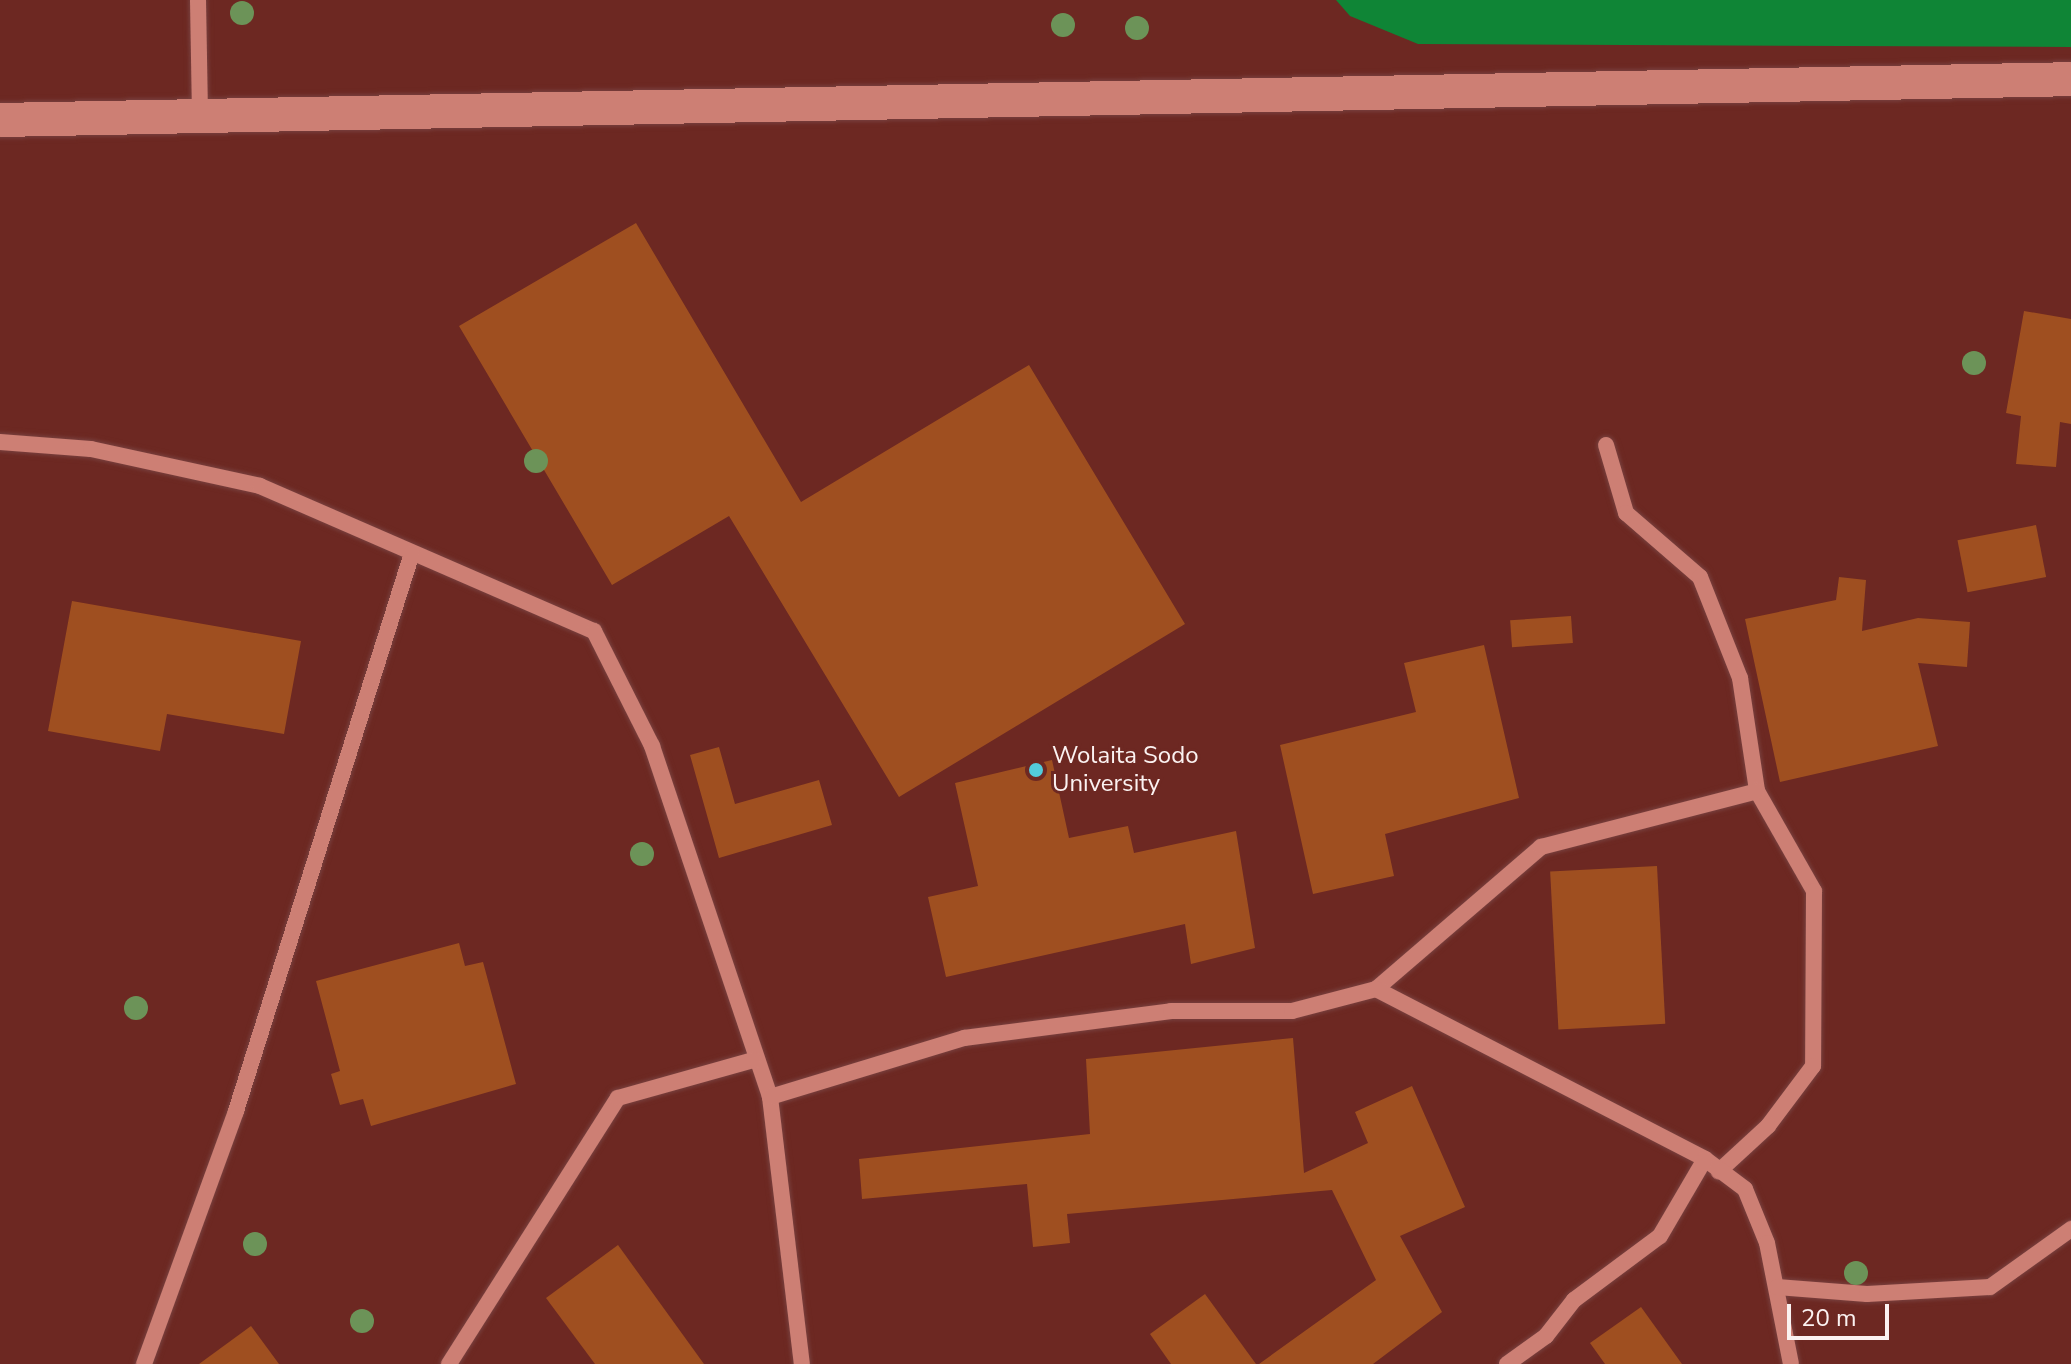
<!DOCTYPE html>
<style>
body{margin:0}
#map{position:relative;width:2071px;height:1364px;overflow:hidden;background:#6d2822;font-family:"Nunito Sans",sans-serif}
div>[style]{position:absolute}
[style*='--x']{left:calc(var(--x)*1px);top:calc(var(--y)*1px);width:calc(var(--w)*1px);rotate:calc(var(--a)*1deg)}
.forest>*{inset:0;background:#0f8536}
.building>*{inset:0;background:#9f4f20;transform-origin:0 0}
.roads{filter:drop-shadow(0 0 2px #78413f) drop-shadow(0 0 2px #78413f)}
.service>*{height:16px;margin:-8px;padding:0 8px;transform-origin:8px;border-radius:8px;background:#cd7f74}
.minor>*{height:34px;margin:-17px;padding:0 17px;transform-origin:17px;border-radius:17px;background:#cd7f74}
.trees>*{width:24px;height:24px;margin:-12px;border-radius:50%;background:#6c9358}
.dots>*{width:22px;height:22px;translate:-50% -50%;box-sizing:border-box;border:4px solid #6d2822;border-radius:50%}
span{translate:-50% -50%;white-space:nowrap;text-align:center;line-height:1.15;-webkit-text-stroke:6px #6d2822;paint-order:stroke}
.poi-label{font-size:24px;color:#fbf2f1}
.left{translate:0 -50%;text-align:left}
.scale{position:absolute;left:1787px;top:1304px;width:102px;height:36px;box-sizing:border-box;border:4px solid #fbf2f1;border-top:0;padding-left:10px;font-size:24px;line-height:28px;white-space:nowrap;color:#fbf2f1;-webkit-text-stroke:6px #6d2822;paint-order:stroke}
</style>
<div id="map">
<div class="forest">
<div style="clip-path:polygon(1336px 0,2071px 0,2071px 47px,1418px 44px,1350px 16px)"></div>
</div>
<div class="building">
<div style="clip-path:polygon(636px 223px,801px 502px,1029px 365px,1185px 624px,899px 797px,729px 516px,612px 585px,459px 326px)"></div>
<div style="clip-path:polygon(2024px 311px,2071px 319px,2071px 424px,2060px 422px,2056px 467px,2016px 464px,2021px 416px,2006px 413px)"></div>
<div style="left:2036px;top:525px;width:53px;height:80px;rotate:79deg"></div>
<div style="clip-path:polygon(1839px 577px,1866px 580px,1862px 631px,1918px 618px,1970px 622px,1967px 667px,1918px 663px,1938px 746px,1780px 782px,1745px 619px,1836px 600px)"></div>
<div style="clip-path:polygon(72px 601px,301px 641px,284px 734px,167px 714px,160px 751px,48px 731px)"></div>
<div style="left:1571px;top:616px;width:27px;height:61px;rotate:86deg"></div>
<div style="clip-path:polygon(1484px 645px,1519px 798px,1385px 834px,1394px 876px,1313px 894px,1280px 745px,1416px 712px,1404px 663px)"></div>
<div style="clip-path:polygon(719px 747px,735px 804px,819px 780px,832px 825px,719px 858px,690px 755px)"></div>
<div style="clip-path:polygon(1052px 760px,1069px 838px,1128px 826px,1134px 853px,1236px 831px,1255px 948px,1191px 964px,1185px 924px,946px 977px,928px 897px,978px 886px,955px 783px)"></div>
<div style="left:1657px;top:866px;width:158px;height:107px;rotate:87deg"></div>
<div style="clip-path:polygon(459px 943px,465px 966px,483px 962px,516px 1084px,371px 1126px,363px 1099px,340px 1105px,331px 1074px,340px 1071px,316px 981px)"></div>
<div style="clip-path:polygon(1293px 1038px,1304px 1173px,1368px 1143px,1355px 1112px,1412px 1086px,1465px 1207px,1400px 1236px,1442px 1312px,1373px 1364px,1259px 1364px,1376px 1280px,1332px 1190px,1067px 1214px,1070px 1243px,1033px 1247px,1027px 1184px,862px 1199px,859px 1159px,1090px 1134px,1086px 1059px)"></div>
<div style="clip-path:polygon(618px 1245px,704px 1364px,595px 1364px,546px 1298px)"></div>
<div style="clip-path:polygon(1205px 1294px,1256px 1364px,1171px 1364px,1150px 1334px)"></div>
<div style="clip-path:polygon(1641px 1307px,1682px 1364px,1605px 1364px,1590px 1343px)"></div>
<div style="clip-path:polygon(251px 1326px,279px 1364px,199px 1364px)"></div>
</div>
<div class="roads">
<div class="service">
<div style="--x:198;--y:0;--w:119;--a:89"></div>
<div style="--x:0;--y:442;--w:91;--a:4.4"></div>
<div style="--x:91;--y:449;--w:173;--a:12.3"></div>
<div style="--x:260;--y:486;--w:364;--a:23.5"></div>
<div style="--x:594;--y:631;--w:129;--a:63.2"></div>
<div style="--x:652;--y:746;--w:370;--a:71.4"></div>
<div style="--x:770;--y:1097;--w:269;--a:83.2"></div>
<div style="--x:1606;--y:445;--w:71;--a:73.6"></div>
<div style="--x:1626;--y:513;--w:98;--a:40.9"></div>
<div style="--x:1700;--y:577;--w:109;--a:68.4"></div>
<div style="--x:1740;--y:678;--w:114;--a:81.4"></div>
<div style="--x:1757;--y:791;--w:115;--a:60.3"></div>
<div style="--x:1814;--y:891;--w:175;--a:90.3"></div>
<div style="--x:1813;--y:1066;--w:75;--a:126.9"></div>
<div style="--x:1768;--y:1126;--w:67;--a:137.4"></div>
<div style="--x:1376;--y:989;--w:218;--a:-40.7"></div>
<div style="--x:1541;--y:847;--w:223;--a:-14.5"></div>
<div style="--x:770;--y:1097;--w:203;--a:-16.9"></div>
<div style="--x:964;--y:1038;--w:209;--a:-7.4"></div>
<div style="--x:1171;--y:1011;--w:121;--a:0"></div>
<div style="--x:1292;--y:1011;--w:87;--a:-14.7"></div>
<div style="--x:1376;--y:989;--w:370;--a:27.3"></div>
<div style="--x:1705;--y:1159;--w:50;--a:36.9"></div>
<div style="--x:1745;--y:1189;--w:58;--a:67.8"></div>
<div style="--x:1767;--y:1243;--w:123;--a:78.8"></div>
<div style="--x:1777;--y:1287;--w:90;--a:4.4"></div>
<div style="--x:1867;--y:1294;--w:123;--a:-3.3"></div>
<div style="--x:1990;--y:1287;--w:100;--a:-35.6"></div>
<div style="--x:144;--y:1364;--w:269;--a:-70"></div>
<div style="--x:236;--y:1111;--w:585;--a:-72.49"></div>
<div style="--x:449;--y:1364;--w:315;--a:-57.6"></div>
<div style="--x:618;--y:1098;--w:140;--a:-15.7"></div>
<div style="--x:1507;--y:1364;--w:48;--a:-35.7"></div>
<div style="--x:1546;--y:1336;--w:46;--a:-52.1"></div>
<div style="--x:1574;--y:1300;--w:107;--a:-36.7"></div>
<div style="--x:1660;--y:1236;--w:89;--a:-59.7"></div>
</div>
<div class="minor">
<div style="--x:0;--y:120;--w:2071;--a:-1.13"></div>
</div>
</div>
<div class="trees">
<div style="left:242px;top:13px"></div>
<div style="left:1063px;top:25px"></div>
<div style="left:1137px;top:28px"></div>
<div style="left:1974px;top:363px"></div>
<div style="left:536px;top:461px"></div>
<div style="left:642px;top:854px"></div>
<div style="left:136px;top:1008px"></div>
<div style="left:255px;top:1244px"></div>
<div style="left:1856px;top:1273px"></div>
<div style="left:362px;top:1321px"></div>
</div>
<div class="dots">
<div style="left:1036px;top:770px;background:#53cbdb"></div>
</div>
<div class="poi-label">
<span class="left" style="left:1052px;top:770px">Wolaita Sodo<br>University</span>
</div>
<div class="scale">20 m</div>
</div>
